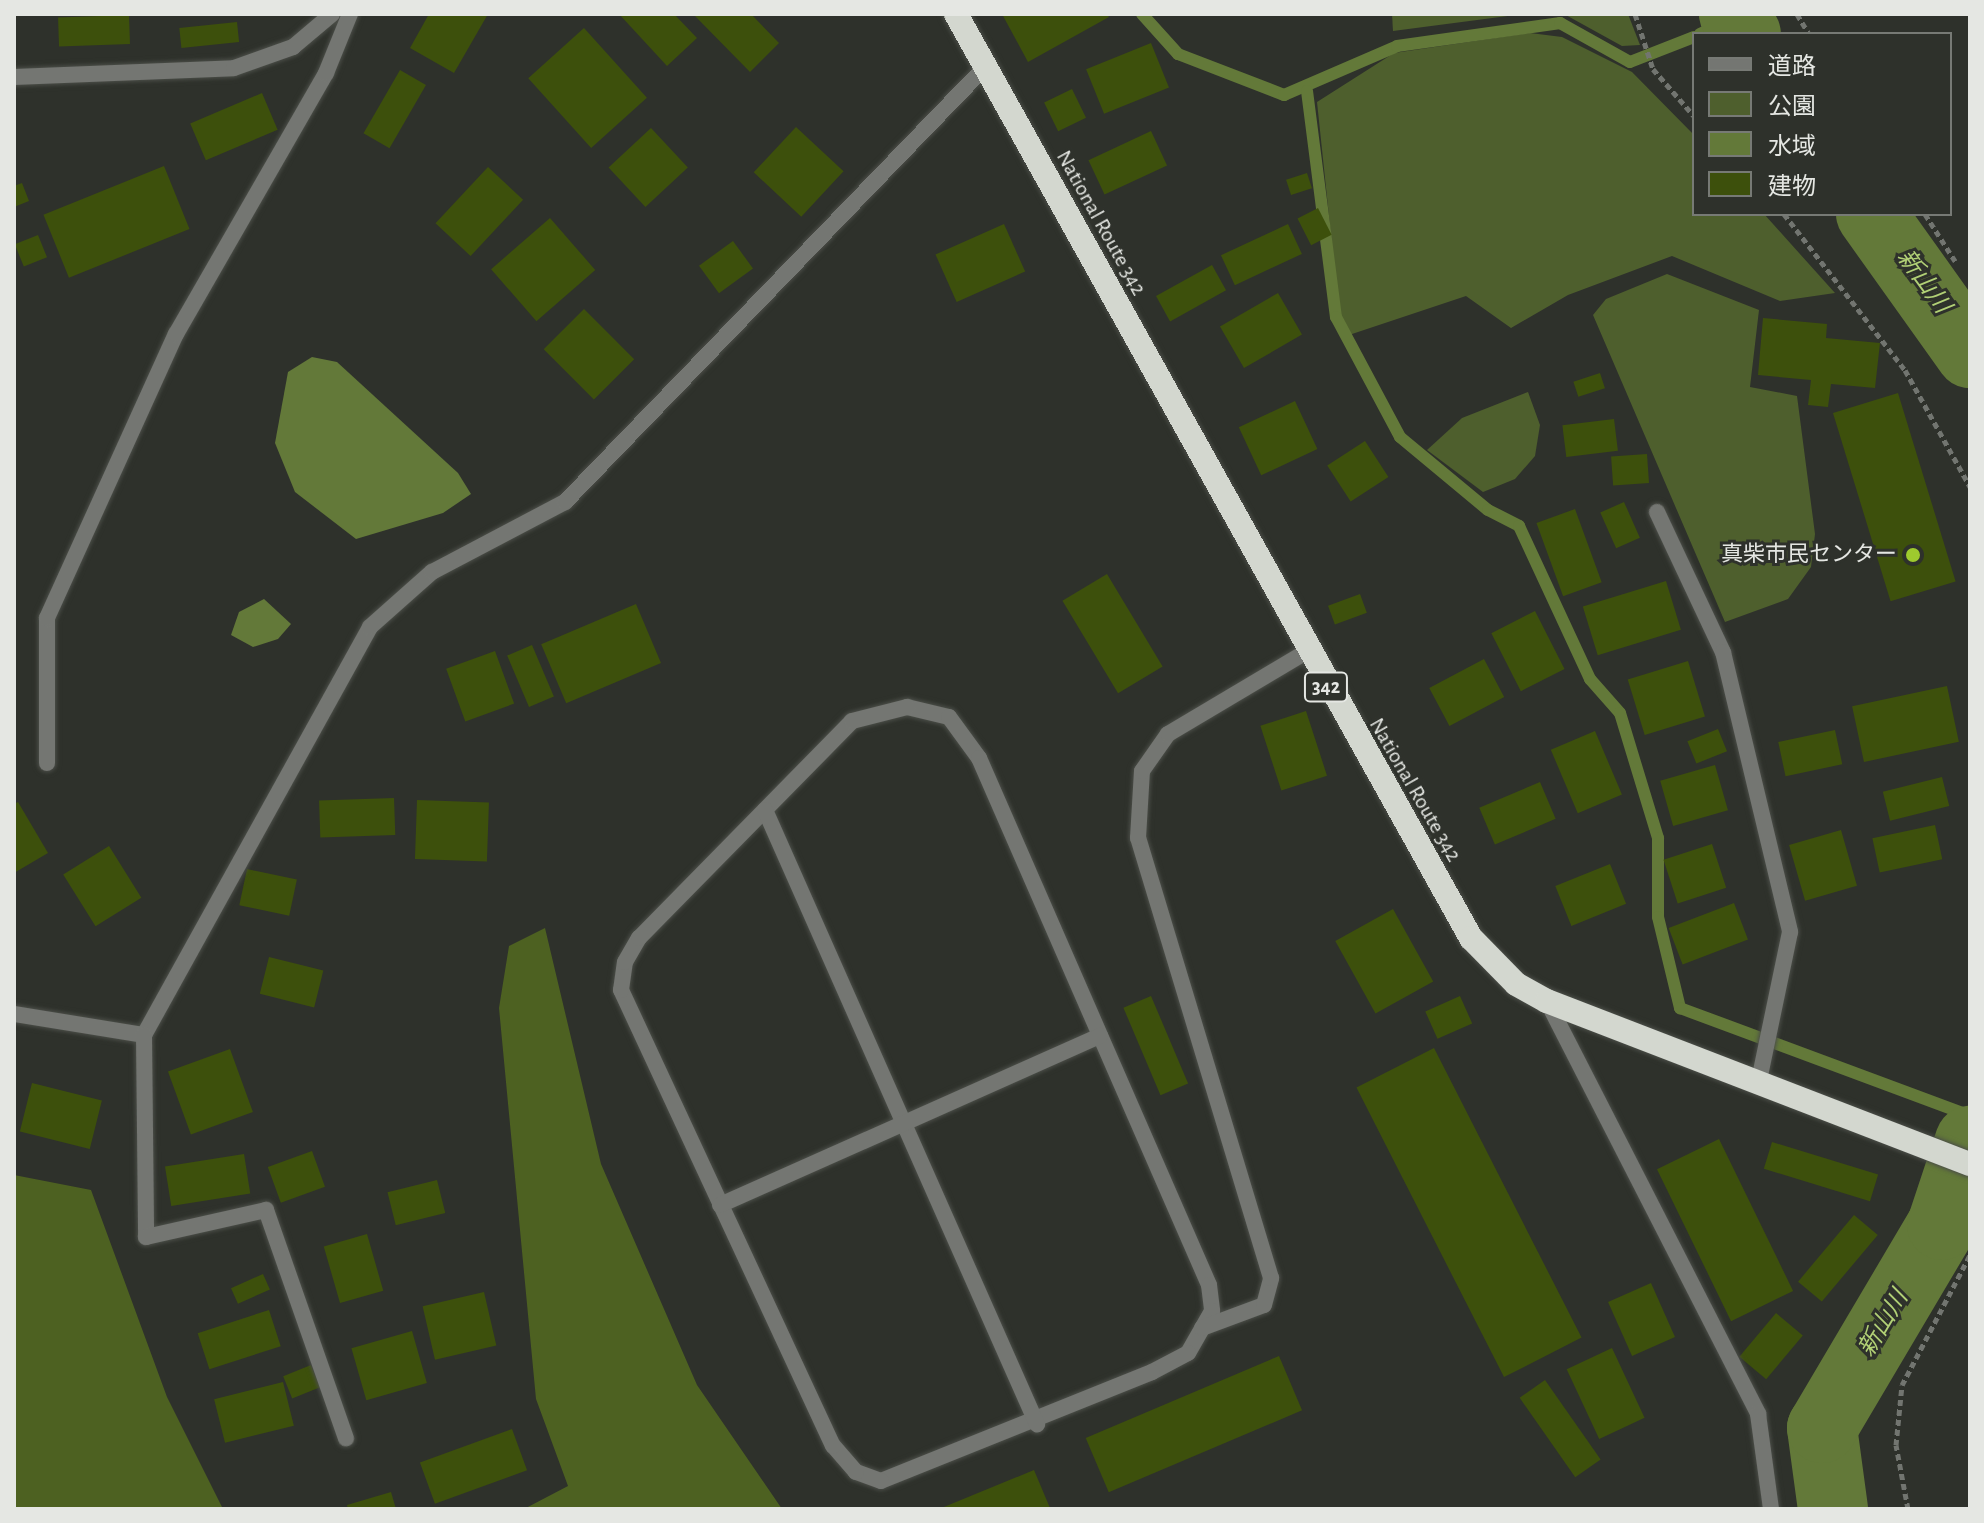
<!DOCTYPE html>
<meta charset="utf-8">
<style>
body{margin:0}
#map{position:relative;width:1984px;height:1523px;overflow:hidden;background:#2e312b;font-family:"Alegreya Sans","Noto Sans JP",sans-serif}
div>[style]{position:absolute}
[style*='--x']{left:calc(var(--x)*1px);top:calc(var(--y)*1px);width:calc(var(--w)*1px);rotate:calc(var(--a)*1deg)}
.green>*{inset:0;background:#4e5f2d}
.forest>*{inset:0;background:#4d6121}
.water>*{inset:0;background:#637939}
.stream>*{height:12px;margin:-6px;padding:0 6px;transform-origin:6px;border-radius:6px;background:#637939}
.river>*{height:70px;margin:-35px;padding:0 35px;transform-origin:35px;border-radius:35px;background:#637939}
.building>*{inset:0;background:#3d500c;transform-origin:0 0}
.path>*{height:5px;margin-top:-2.5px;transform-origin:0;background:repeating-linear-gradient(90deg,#727570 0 6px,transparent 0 10px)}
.roads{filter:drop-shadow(0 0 2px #4b4e48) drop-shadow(0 0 2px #4b4e48)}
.lane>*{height:16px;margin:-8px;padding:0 8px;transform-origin:8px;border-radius:8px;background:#747672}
.street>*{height:16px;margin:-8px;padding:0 8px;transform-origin:8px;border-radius:8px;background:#747672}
.highway>*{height:24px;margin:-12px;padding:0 12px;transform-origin:12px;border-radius:12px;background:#d3d7cf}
.dots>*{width:22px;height:22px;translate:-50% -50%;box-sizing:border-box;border:4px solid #2e312b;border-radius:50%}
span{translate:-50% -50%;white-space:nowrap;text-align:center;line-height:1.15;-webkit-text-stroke:6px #2e312b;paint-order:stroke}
.shield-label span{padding:2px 6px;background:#2e312b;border:2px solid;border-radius:6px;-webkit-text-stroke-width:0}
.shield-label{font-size:20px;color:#e5e7e3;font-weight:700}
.street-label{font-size:22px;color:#e5e7e3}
.poi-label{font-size:22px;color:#e5e7e3}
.right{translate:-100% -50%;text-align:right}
.water-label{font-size:24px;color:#b2d176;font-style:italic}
.frame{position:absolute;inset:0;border:16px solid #e5e7e3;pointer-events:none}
.legend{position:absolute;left:1692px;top:32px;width:260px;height:184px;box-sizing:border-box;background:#2e312b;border:2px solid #777a75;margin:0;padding:10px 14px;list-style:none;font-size:24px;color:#e5e7e3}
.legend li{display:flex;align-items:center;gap:16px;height:40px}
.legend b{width:40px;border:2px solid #777a75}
</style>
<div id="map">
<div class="green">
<div style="clip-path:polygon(1392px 14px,1523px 14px,1393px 31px)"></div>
<div style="clip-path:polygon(1564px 14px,1628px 14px,1640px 45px,1622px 46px)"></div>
<div style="clip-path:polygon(1530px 33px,1562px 37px,1632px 72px,1694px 135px,1694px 214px,1764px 214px,1835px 293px,1780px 301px,1672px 256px,1568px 295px,1511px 328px,1466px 296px,1349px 335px,1339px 311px,1317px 102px,1394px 53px)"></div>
<div style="clip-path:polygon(1667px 274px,1759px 310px,1750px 387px,1797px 396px,1815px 534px,1811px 567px,1788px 599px,1725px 622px,1593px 315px,1606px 299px)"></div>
<div style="clip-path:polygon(1528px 392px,1540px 425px,1535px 456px,1515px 479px,1483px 492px,1427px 450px,1462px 418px)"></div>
</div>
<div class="forest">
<div style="clip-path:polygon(545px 928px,601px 1164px,697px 1385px,782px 1509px,524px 1509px,568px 1486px,536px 1399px,499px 1008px,509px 946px)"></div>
<div style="clip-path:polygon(14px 1175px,91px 1190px,167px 1397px,223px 1509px,14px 1509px)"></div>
</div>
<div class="water">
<div style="clip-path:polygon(312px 357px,337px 362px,458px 473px,471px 494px,443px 513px,356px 539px,295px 492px,275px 443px,288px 372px)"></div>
<div style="clip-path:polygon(264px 599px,291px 624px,278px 639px,253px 647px,231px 635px,239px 612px)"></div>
</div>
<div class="stream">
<div style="--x:1142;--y:14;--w:54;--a:48"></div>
<div style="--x:1178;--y:54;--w:114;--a:21.1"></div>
<div style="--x:1284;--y:95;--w:123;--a:-23.4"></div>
<div style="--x:1397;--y:46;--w:165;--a:-8"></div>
<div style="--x:1560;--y:23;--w:80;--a:29.1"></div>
<div style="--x:1630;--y:62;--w:69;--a:-21.3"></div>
<div style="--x:1700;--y:34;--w:38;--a:-25"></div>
<div style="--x:1307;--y:91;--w:228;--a:82.7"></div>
<div style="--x:1336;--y:317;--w:136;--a:61.9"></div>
<div style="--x:1400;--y:437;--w:114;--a:39.7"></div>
<div style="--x:1488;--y:510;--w:35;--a:27"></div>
<div style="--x:1519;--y:526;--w:169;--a:65.1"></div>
<div style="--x:1590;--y:679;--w:45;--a:48.6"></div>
<div style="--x:1620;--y:713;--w:131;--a:73.1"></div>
<div style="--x:1658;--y:838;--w:79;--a:90"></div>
<div style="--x:1658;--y:917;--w:94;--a:76.4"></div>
<div style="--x:1680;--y:1008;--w:309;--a:20.4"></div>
</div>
<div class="river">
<div style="--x:1734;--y:14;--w:23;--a:59"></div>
<div style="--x:1871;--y:214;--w:171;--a:54.5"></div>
<div style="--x:1833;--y:1509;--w:82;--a:-97.7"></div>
<div style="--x:1822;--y:1428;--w:236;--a:-59.4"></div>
<div style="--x:1942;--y:1225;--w:89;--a:-71.6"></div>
</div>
<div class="building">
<div style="clip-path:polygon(429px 14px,488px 14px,454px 73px,410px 48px)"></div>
<div style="clip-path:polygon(619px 14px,674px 14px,697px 38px,667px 66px)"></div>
<div style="clip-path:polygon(693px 14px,751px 14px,779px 43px,750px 72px)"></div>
<div style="clip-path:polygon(1002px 14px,1107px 14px,1109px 17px,1028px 62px)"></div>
<div style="left:129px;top:15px;width:29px;height:71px;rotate:88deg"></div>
<div style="left:237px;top:22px;width:20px;height:58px;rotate:84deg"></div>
<div style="left:584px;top:28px;width:94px;height:75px;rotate:48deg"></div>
<div style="left:1151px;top:43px;width:48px;height:70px;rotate:68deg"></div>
<div style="left:400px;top:70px;width:30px;height:73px;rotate:30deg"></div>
<div style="left:1072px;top:89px;width:32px;height:31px;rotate:64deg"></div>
<div style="left:262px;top:93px;width:40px;height:78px;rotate:67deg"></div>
<div style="left:796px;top:127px;width:65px;height:62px;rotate:43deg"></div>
<div style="left:651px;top:128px;width:54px;height:58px;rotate:47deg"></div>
<div style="left:1151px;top:131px;width:38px;height:69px;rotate:65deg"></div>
<div style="left:164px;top:166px;width:68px;height:130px;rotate:68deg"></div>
<div style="left:488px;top:167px;width:48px;height:77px;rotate:43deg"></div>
<div style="left:1307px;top:173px;width:16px;height:22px;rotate:72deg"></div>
<div style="clip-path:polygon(22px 183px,29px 201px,14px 207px,14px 186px)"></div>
<div style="left:1318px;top:208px;width:30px;height:23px;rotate:63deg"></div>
<div style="left:550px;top:218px;width:69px;height:78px;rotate:49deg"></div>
<div style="left:1004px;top:224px;width:52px;height:75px;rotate:66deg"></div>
<div style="left:1288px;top:224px;width:33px;height:74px;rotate:65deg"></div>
<div style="left:38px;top:235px;width:24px;height:25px;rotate:68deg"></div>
<div style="left:733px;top:241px;width:34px;height:42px;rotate:54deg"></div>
<div style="left:1212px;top:265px;width:29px;height:64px;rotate:61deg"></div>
<div style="left:1278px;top:293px;width:48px;height:67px;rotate:60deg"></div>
<div style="left:584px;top:309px;width:71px;height:57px;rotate:45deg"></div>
<div style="clip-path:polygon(1763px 318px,1827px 324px,1826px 338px,1880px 343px,1875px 388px,1831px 384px,1828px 407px,1808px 405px,1811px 380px,1758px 375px)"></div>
<div style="left:1600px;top:373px;width:16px;height:28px;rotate:72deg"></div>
<div style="left:1898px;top:393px;width:197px;height:68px;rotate:73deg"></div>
<div style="left:1295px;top:401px;width:53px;height:62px;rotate:65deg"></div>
<div style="left:1614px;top:419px;width:32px;height:52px;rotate:83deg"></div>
<div style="left:1365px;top:441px;width:43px;height:45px;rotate:57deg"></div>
<div style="left:1647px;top:454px;width:29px;height:36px;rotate:86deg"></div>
<div style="left:1624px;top:502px;width:39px;height:26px;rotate:66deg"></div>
<div style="left:1575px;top:509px;width:78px;height:41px;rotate:70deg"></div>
<div style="left:1107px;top:574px;width:108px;height:52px;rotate:59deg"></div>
<div style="left:1666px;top:581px;width:51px;height:87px;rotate:73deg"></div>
<div style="left:1360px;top:594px;width:20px;height:34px;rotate:70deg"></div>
<div style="left:636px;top:604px;width:64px;height:103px;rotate:67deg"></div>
<div style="left:1535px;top:611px;width:65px;height:49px;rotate:63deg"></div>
<div style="left:532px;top:645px;width:56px;height:27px;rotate:67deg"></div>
<div style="left:495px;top:651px;width:56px;height:52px;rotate:70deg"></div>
<div style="left:1484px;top:659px;width:43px;height:62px;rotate:62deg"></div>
<div style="left:1688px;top:661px;width:58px;height:63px;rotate:73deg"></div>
<div style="left:1947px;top:686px;width:57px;height:97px;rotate:78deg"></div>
<div style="left:1306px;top:711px;width:68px;height:48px;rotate:72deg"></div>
<div style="left:1718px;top:729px;width:24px;height:33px;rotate:68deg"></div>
<div style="left:1835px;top:730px;width:35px;height:58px;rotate:78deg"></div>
<div style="left:1595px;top:731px;width:69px;height:48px;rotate:67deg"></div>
<div style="left:1715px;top:765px;width:47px;height:57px;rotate:74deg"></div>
<div style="left:1942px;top:777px;width:30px;height:61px;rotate:76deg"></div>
<div style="left:1540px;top:782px;width:40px;height:66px;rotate:67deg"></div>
<div style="left:394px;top:798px;width:37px;height:75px;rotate:88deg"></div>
<div style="left:417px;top:800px;width:72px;height:59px;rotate:2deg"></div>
<div style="clip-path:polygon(18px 802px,48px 853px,14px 873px,14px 804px)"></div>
<div style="left:1935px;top:825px;width:35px;height:64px;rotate:78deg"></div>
<div style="left:1841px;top:830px;width:58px;height:54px;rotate:74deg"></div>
<div style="left:1712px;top:844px;width:46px;height:51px;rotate:72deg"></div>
<div style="left:109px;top:846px;width:61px;height:54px;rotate:58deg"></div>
<div style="left:1610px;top:864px;width:43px;height:59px;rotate:68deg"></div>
<div style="left:247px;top:869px;width:51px;height:37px;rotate:12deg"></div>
<div style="left:1734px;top:903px;width:39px;height:70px;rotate:69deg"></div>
<div style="left:1393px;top:909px;width:83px;height:66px;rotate:61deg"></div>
<div style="left:269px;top:957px;width:56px;height:38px;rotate:14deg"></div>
<div style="left:1151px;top:996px;width:95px;height:30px;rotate:67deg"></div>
<div style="left:1460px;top:996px;width:30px;height:38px;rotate:66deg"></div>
<div style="left:1434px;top:1048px;width:325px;height:87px;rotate:63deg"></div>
<div style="left:230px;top:1049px;width:67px;height:66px;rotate:70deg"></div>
<div style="left:32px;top:1083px;width:72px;height:50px;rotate:14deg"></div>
<div style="left:1719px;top:1139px;width:169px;height:69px;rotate:64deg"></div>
<div style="left:1772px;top:1142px;width:111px;height:28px;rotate:17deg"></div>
<div style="left:312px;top:1151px;width:38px;height:47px;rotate:70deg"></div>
<div style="left:244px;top:1154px;width:40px;height:80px;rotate:81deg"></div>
<div style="left:437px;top:1180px;width:34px;height:51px;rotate:76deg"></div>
<div style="left:1854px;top:1215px;width:31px;height:87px;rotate:40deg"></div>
<div style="left:367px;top:1234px;width:59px;height:45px;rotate:74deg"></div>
<div style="left:263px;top:1274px;width:17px;height:35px;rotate:66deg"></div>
<div style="left:1651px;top:1283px;width:59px;height:47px;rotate:66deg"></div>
<div style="left:484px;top:1292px;width:55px;height:63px;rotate:77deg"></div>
<div style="left:269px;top:1310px;width:38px;height:75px;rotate:72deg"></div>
<div style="left:1776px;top:1313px;width:35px;height:57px;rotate:40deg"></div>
<div style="left:412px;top:1331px;width:54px;height:63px;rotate:74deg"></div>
<div style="left:1612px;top:1348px;width:77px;height:50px;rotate:65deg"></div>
<div style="left:1279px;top:1356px;width:59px;height:210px;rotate:67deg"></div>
<div style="left:311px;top:1365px;width:24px;height:30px;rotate:68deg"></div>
<div style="left:1545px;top:1380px;width:97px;height:31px;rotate:55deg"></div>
<div style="left:283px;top:1382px;width:45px;height:71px;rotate:76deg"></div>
<div style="left:512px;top:1429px;width:44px;height:98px;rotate:70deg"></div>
<div style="clip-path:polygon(1034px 1470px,1050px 1508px,939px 1509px)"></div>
<div style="clip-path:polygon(391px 1492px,396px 1509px,348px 1509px,347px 1505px)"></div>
</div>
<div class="path">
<div style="--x:1635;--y:14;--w:58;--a:71.9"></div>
<div style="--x:1653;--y:69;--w:62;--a:48.9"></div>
<div style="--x:1797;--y:14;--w:23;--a:59"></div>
<div style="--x:1784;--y:214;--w:197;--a:52.2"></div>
<div style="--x:1905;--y:370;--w:134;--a:60.9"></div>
<div style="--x:1925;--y:214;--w:56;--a:57.4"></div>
<div style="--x:1908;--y:1509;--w:65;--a:-100.6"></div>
<div style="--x:1896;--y:1445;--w:60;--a:-84.3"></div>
<div style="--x:1902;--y:1385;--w:147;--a:-62.4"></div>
</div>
<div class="roads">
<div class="lane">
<div style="--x:907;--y:707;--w:43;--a:13.4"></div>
<div style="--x:949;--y:717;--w:51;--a:53.8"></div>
<div style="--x:979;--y:758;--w:575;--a:66.42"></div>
<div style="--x:1209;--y:1285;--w:26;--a:83"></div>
<div style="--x:1212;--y:1311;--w:48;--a:119.7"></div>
<div style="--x:1188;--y:1353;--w:41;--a:152.2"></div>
<div style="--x:1152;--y:1372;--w:292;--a:158.1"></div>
<div style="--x:881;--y:1481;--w:27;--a:-160"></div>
<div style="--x:856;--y:1472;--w:35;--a:-131"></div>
<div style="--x:833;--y:1446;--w:503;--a:-114.93"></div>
<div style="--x:621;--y:990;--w:28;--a:-82"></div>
<div style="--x:625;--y:962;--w:28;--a:-60"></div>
<div style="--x:639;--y:938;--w:304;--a:-45.5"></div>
<div style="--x:852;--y:721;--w:57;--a:-14.3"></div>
<div style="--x:765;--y:810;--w:672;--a:66.11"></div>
<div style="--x:720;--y:1205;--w:416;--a:-24"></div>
<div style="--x:1202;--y:1328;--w:66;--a:-20.4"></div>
<div style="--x:1264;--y:1305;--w:28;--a:-75"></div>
<div style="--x:1271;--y:1278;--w:460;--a:-106.8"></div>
<div style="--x:1138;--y:838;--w:67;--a:-86.6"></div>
<div style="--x:1142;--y:771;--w:45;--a:-54.9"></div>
<div style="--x:1168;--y:734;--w:161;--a:-30.7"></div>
</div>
<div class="street">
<div style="--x:14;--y:77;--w:220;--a:-2.3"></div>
<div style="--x:234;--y:68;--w:63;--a:-19.6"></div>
<div style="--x:293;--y:47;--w:51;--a:-40.2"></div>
<div style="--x:1657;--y:512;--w:155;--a:64.8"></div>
<div style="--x:1723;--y:652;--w:288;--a:76.5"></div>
<div style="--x:1790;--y:932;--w:152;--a:101.8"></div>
<div style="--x:47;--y:763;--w:145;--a:-90"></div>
<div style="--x:47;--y:618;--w:312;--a:-65.6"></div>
<div style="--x:176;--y:334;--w:301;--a:-60.1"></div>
<div style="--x:326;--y:73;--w:64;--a:-67.9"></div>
<div style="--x:1547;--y:1001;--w:464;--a:62.9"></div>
<div style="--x:1758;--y:1414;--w:96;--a:82.2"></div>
<div style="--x:14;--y:1014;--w:132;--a:9.2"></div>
<div style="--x:144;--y:1035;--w:466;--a:-61"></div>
<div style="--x:370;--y:627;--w:83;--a:-41.6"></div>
<div style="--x:432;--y:572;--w:150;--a:-27.8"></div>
<div style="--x:565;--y:502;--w:606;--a:-46"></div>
<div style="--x:144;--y:1035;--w:202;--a:89.4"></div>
<div style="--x:146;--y:1237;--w:123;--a:-12.7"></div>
<div style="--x:266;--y:1210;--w:242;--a:70.7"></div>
</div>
<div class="highway">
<div style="--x:956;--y:14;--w:1058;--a:60.87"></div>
<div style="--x:1471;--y:938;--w:64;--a:45.6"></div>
<div style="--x:1516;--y:984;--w:35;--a:29"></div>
<div style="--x:1547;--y:1001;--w:453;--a:21.1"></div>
</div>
</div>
<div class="dots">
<div style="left:1913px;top:555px;background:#9eca2e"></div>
</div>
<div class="shield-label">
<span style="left:1326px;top:687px">342</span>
</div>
<div class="street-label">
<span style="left:1101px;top:223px;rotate:61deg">National Route 342</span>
<span style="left:1415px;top:790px;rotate:60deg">National Route 342</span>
</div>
<div class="poi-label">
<span class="right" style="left:1897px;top:555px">真柴市民センター</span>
</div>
<div class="water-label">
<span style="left:1923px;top:282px;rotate:54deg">新山川</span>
<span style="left:1884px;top:1324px;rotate:-59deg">新山川</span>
</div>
<div class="frame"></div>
<ul class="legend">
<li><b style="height:10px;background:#747672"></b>道路</li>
<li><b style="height:22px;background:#4e5f2d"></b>公園</li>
<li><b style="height:22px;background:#637939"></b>水域</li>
<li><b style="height:22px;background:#3d500c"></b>建物</li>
</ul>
</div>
